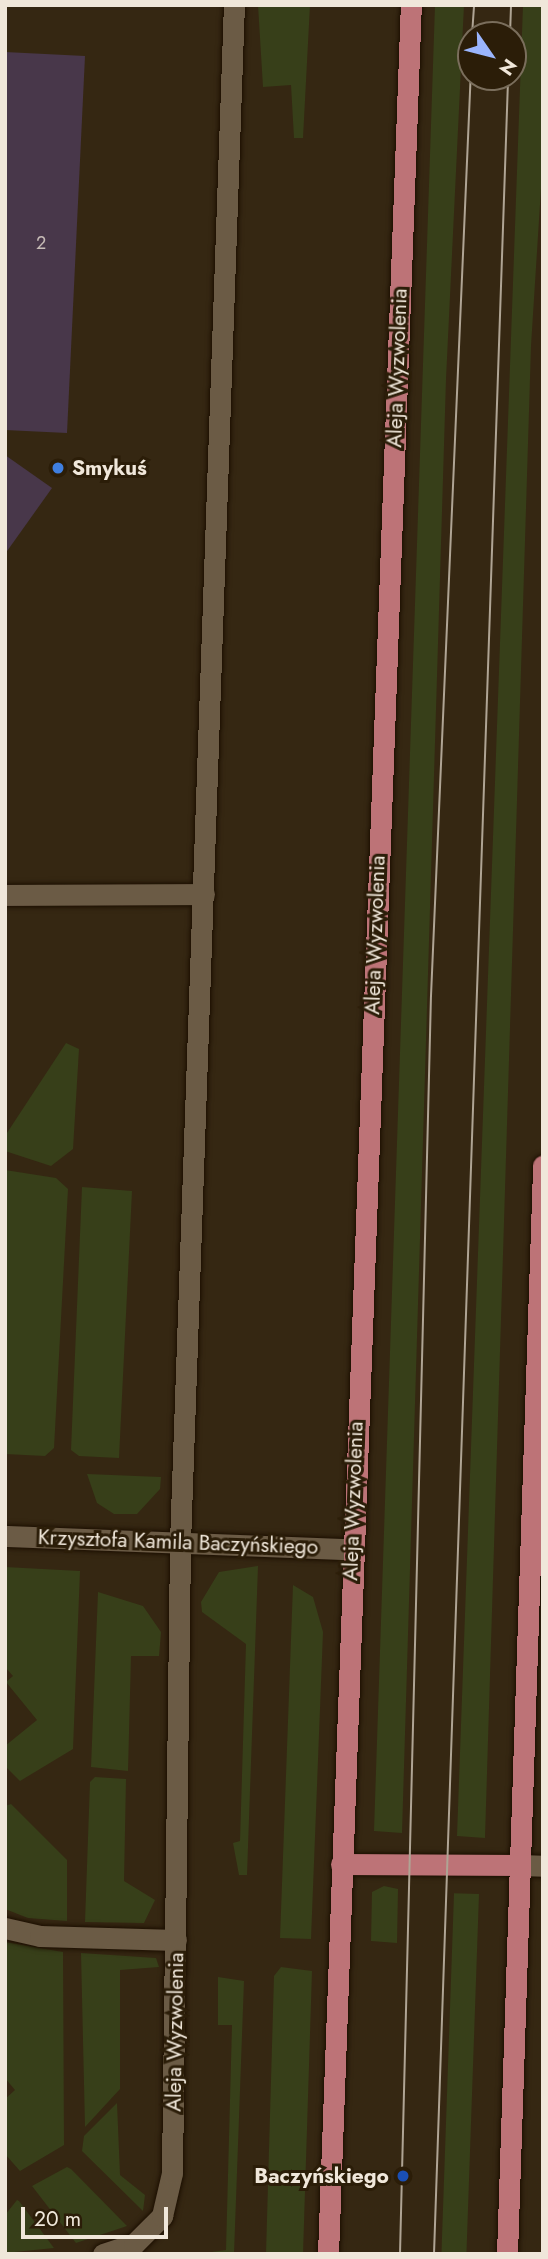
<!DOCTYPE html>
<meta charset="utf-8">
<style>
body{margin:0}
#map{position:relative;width:548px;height:2259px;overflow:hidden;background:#352712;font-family:Jost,sans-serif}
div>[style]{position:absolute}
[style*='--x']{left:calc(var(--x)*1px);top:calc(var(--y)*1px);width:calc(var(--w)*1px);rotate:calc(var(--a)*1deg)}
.green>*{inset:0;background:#373f19;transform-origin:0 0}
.building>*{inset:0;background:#48374a}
.roads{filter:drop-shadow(0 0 2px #1c0f00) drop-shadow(0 0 2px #1c0f00)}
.minor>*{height:21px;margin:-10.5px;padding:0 10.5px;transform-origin:10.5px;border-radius:10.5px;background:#6b5b45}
.major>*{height:21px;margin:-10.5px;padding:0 10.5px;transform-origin:10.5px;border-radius:10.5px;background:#bd7377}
.tram>*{height:2px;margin:-1px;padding:0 1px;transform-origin:1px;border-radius:1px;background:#afa494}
.dots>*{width:19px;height:19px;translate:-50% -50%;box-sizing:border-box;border:4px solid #2b1d08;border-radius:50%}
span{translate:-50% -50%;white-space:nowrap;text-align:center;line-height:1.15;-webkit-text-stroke:6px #2b1d08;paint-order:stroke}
.number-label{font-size:18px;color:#c6bbb6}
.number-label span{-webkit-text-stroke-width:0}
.street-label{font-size:21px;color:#f0e7da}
.poi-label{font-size:21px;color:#f0e7da;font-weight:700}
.left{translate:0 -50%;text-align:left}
.right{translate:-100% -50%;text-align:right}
.frame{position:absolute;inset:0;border:7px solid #f0e7da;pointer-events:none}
.north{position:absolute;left:457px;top:21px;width:70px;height:70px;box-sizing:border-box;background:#2b1d08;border:2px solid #7a6e5c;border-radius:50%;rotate:125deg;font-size:19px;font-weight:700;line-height:28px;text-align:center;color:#f0e7da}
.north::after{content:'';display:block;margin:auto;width:24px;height:32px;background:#9ab5fd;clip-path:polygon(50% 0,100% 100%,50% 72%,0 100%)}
.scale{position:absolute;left:21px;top:2207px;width:147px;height:32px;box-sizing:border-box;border:4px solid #f0e7da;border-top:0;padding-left:9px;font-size:21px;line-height:24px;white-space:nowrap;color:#f0e7da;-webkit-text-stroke:5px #2b1d08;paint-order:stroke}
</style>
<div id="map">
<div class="green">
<div style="clip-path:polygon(258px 5px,310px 5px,303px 138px,294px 138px,291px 85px,263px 87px)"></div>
<div style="clip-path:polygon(435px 5px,464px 5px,446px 379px,402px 1833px,374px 1831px)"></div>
<div style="clip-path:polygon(523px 5px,543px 5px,543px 157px,531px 346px,485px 1838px,457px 1836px)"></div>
<div style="clip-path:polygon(66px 1043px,79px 1049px,73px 1149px,51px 1166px,5px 1151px,5px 1136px)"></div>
<div style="clip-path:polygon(5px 1170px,56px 1178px,68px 1189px,54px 1448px,45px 1456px,5px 1454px)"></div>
<div style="clip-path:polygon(82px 1187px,132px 1191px,119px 1458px,79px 1456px,71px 1450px)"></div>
<div style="clip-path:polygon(87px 1474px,161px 1477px,160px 1489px,137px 1514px,114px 1514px,97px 1503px)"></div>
<div style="clip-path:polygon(258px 1566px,247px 1875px,239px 1875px,233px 1843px,240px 1841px,246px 1644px,202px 1612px,201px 1602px,219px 1572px)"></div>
<div style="clip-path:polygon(5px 1567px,80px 1571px,73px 1749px,20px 1781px,5px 1766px,5px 1746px,37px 1720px,6px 1682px,13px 1676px,5px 1667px)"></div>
<div style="clip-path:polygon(293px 1585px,313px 1597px,323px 1632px,311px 1939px,280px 1938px)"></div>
<div style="clip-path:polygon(98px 1592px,143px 1606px,161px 1632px,159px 1656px,131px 1656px,128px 1771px,91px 1767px)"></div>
<div style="clip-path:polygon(95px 1777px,126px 1779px,124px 1881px,155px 1900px,144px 1923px,85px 1922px,90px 1782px)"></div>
<div style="clip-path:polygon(11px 1804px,67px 1860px,67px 1921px,28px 1918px,5px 1909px,5px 1806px)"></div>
<div style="clip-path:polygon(384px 1886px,398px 1889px,397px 1943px,371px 1941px,372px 1892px)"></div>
<div style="left:479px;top:1894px;width:360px;height:25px;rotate:92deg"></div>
<div style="clip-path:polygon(5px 1942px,63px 1952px,64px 2145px,20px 2171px,5px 2154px,5px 2099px,15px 2090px,5px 2078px)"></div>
<div style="clip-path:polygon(81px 1953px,156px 1958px,159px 1967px,120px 1970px,120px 2089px,85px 2127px)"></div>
<div style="clip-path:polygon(281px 1967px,312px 1971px,303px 2254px,266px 2254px,274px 1976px)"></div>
<div style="clip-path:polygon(218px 1977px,244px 1981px,234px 2254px,197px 2254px,226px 2250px,232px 2025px,218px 2025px)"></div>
<div style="clip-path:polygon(117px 2103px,120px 2175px,145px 2195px,143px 2211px,82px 2151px,84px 2136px)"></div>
<div style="clip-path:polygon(67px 2167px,71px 2169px,127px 2226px,76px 2243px,32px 2186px)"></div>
<div style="clip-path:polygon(17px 2200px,19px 2201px,54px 2248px,5px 2253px,5px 2215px)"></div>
</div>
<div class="building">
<div style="clip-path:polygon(5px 52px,85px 56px,67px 433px,5px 430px)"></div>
<div style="clip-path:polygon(5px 455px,52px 488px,5px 554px)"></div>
</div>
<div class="roads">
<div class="minor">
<div style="--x:5;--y:895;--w:199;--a:-0.3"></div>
<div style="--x:5;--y:1536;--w:346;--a:2.2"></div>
<div style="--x:520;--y:1865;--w:23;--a:2"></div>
<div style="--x:5;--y:1928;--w:36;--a:13"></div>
<div style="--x:40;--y:1936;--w:136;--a:1.7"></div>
<div style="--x:103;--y:2254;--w:33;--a:-18"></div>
<div style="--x:134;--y:2244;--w:40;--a:-45"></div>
<div style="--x:162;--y:2216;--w:44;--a:-76.9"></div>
<div style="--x:172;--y:2173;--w:631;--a:-89.27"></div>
<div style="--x:180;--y:1542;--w:1538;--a:-87.99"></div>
</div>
<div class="major">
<div style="--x:341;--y:1864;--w:179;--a:0.3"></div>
<div style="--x:328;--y:2254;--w:2251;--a:-87.89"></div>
<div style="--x:507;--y:2254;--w:1089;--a:-88.1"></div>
</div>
</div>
<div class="tram">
<div style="--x:472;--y:35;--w:30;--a:-86"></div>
<div style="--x:510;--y:35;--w:30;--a:-88"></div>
<div style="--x:400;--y:2254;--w:1258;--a:-88.59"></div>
<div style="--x:431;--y:996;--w:929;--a:-87.53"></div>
<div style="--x:434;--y:2254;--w:2178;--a:-88.05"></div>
</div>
<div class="dots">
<div style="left:58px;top:468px;background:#3f7fe0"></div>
<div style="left:403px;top:2176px;background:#1a4fb4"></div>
</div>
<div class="number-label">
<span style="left:41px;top:243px">2</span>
</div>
<div class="street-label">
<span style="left:397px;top:368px;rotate:-88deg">Aleja Wyzwolenia</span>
<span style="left:375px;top:935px;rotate:-88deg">Aleja Wyzwolenia</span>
<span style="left:353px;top:1501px;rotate:-88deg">Aleja Wyzwolenia</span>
<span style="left:178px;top:1542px;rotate:2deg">Krzysztofa Kamila Baczyńskiego</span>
<span style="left:175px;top:2032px;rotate:-89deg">Aleja Wyzwolenia</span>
</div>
<div class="poi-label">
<span class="left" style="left:72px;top:468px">Smykuś</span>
<span class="right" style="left:389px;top:2176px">Baczyńskiego</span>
</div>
<div class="frame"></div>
<div class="north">N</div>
<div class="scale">20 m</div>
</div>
